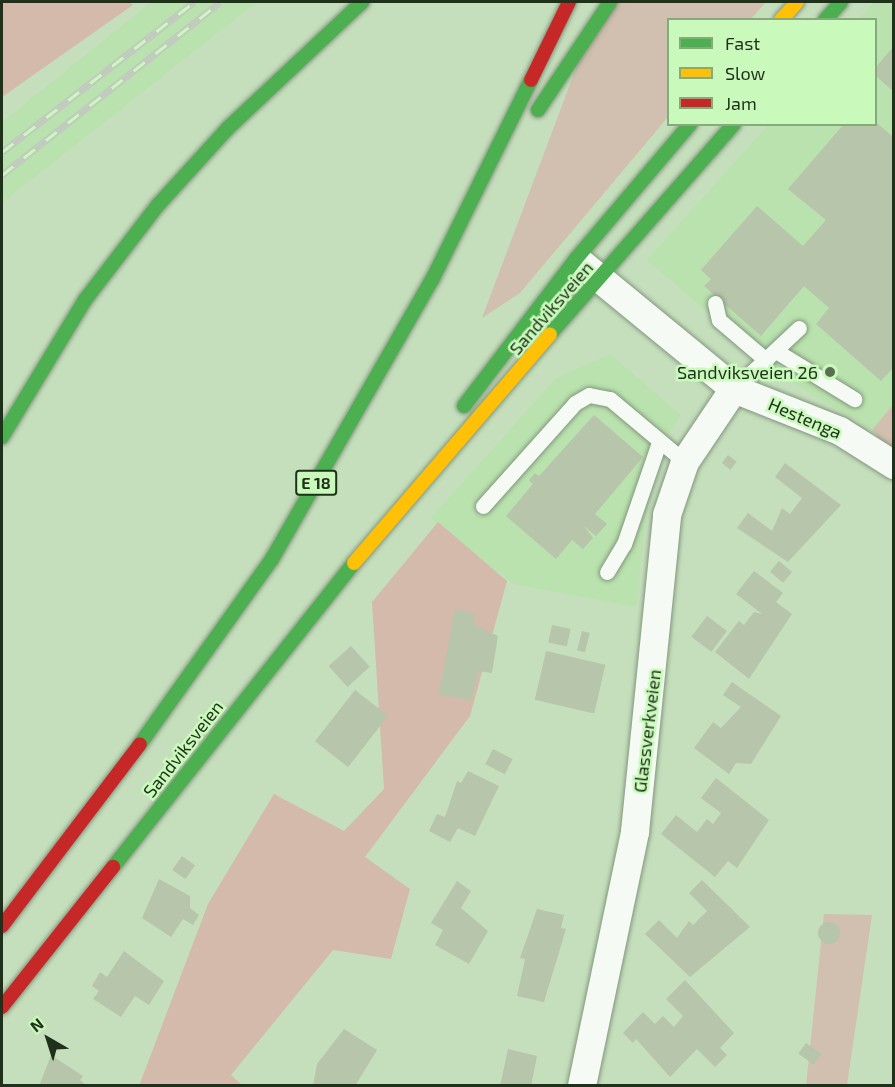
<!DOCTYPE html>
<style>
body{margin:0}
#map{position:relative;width:895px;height:1087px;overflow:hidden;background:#c5dfbd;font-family:"Exo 2",sans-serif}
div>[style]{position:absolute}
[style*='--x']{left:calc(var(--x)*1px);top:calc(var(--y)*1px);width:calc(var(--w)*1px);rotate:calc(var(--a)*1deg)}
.built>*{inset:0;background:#b9e2ae}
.green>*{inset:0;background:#d1bfaf}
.forest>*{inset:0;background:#d3baaa}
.building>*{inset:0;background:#b7c5aa;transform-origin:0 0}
.round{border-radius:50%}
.roads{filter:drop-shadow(0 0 2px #83977d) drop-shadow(0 0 2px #83977d)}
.lane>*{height:15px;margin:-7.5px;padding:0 7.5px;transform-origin:7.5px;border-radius:7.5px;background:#f6faf5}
.street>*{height:28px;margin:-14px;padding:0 14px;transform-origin:14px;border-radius:14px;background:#f6faf5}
.fast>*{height:14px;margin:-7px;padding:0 7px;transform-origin:7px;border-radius:7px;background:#4caf50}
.slow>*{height:14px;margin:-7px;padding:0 7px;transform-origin:7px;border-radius:7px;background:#ffc107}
.jam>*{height:14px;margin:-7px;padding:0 7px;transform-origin:7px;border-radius:7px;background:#c62828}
.rail>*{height:7px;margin-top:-3.5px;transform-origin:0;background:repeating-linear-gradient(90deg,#c9fabc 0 14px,#c2cac0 0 28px);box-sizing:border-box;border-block:2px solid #c2cac0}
.dots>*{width:16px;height:16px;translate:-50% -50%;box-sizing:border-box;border:3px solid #c9fabc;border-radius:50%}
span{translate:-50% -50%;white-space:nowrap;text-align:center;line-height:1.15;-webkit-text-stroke:5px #c9fabc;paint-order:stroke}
.shield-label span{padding:2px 4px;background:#c9fabc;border:2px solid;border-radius:4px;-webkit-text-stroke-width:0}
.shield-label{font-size:16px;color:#1f311a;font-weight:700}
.street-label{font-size:18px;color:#1f311a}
.poi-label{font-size:18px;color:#1f311a}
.right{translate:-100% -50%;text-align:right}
.frame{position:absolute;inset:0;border:3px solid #1f311a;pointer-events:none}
.legend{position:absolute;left:667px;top:18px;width:210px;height:108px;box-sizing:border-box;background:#c9fabc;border:2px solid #85aa7b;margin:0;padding:8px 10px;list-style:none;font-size:18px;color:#1f311a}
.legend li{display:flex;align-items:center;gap:12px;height:30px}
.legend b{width:30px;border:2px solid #85aa7b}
.north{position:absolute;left:18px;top:1009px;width:60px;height:60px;-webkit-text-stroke:4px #c9fabc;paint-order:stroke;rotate:321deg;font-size:16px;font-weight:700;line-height:24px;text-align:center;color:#1f311a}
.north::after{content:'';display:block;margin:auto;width:21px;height:27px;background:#1f311a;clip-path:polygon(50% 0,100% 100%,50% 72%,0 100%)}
</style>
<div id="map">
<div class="built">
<div style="clip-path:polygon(151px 2px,257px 2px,2px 203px,2px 122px)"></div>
<div style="clip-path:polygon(874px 2px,893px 2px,893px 405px,872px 430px,783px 377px,647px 260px,768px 125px,876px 124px,876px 20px,859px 19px)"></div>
<div style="clip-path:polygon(610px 354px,681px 415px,669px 433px,646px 514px,636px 607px,513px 584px,431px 518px,556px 378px)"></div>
</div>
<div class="green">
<div style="clip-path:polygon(601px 2px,766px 2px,751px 19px,668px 20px,668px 117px,520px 293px,482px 318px)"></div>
<div style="clip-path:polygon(893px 405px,893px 453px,872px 430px)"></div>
<div style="clip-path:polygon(824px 914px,872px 915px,847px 1085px,806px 1086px)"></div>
</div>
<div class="forest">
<div style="clip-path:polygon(2px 2px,129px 2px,133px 5px,2px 97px)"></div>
<div style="clip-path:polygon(438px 522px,507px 581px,470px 716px,365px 857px,410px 889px,391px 959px,333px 950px,231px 1075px,242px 1085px,139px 1086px,208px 904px,274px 794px,344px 831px,384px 789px,372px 602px)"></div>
</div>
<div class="building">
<div style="clip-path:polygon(894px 46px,894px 92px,876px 76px,876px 67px)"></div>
<div style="clip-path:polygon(876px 122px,894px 138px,894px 367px,881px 381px,816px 324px,829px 308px,804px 286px,761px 336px,704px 286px,711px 279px,701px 270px,757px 206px,803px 246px,826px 220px,788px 189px,844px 124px)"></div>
<div style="clip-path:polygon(594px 415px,643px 457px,595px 514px,607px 524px,596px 536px,584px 526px,593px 538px,583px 549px,572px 540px,556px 559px,506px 516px,533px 484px,529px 480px,535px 473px,539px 476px)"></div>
<div style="left:728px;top:455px;width:11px;height:10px;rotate:38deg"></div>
<div style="clip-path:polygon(785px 463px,841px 505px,788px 562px,737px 528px,748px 513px,772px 531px,782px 508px,790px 514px,802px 498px,775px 477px)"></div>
<div style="left:779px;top:561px;width:17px;height:14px;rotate:40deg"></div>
<div style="clip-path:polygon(754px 571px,783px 593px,776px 602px,792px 614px,749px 679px,715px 652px,739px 621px,744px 625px,754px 612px,762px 614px,736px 594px)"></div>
<div style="clip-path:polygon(455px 609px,476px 614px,473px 624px,498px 636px,492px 673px,478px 671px,471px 701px,439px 694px)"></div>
<div style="left:707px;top:616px;width:25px;height:26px;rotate:37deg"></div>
<div style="left:552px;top:625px;width:19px;height:18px;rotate:12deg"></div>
<div style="left:582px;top:631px;width:8px;height:20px;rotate:14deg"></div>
<div style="left:351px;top:646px;width:28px;height:30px;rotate:48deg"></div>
<div style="left:546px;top:651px;width:61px;height:50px;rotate:13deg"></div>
<div style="clip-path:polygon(732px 682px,781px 716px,751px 764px,736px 763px,729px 774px,694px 748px,713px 722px,721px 728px,741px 707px,723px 695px)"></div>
<div style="left:355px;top:690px;width:42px;height:65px;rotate:38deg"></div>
<div style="left:493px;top:749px;width:22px;height:17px;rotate:27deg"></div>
<div style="clip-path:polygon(468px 771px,499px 786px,475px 836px,458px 828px,450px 842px,429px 831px,437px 814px,445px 817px,457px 781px,461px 783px)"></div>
<div style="clip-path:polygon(716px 778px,769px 820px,737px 868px,728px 861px,715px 877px,661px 834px,676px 815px,697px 832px,707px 819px,713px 824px,721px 813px,701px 798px)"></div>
<div style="left:182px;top:856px;width:16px;height:17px;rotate:35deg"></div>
<div style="clip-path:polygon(159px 879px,190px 896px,190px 908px,199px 915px,193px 925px,183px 919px,171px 937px,142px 918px)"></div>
<div style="clip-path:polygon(702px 880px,750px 927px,690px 977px,645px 934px,659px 920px,677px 938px,689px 921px,693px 925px,707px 911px,689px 893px)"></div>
<div style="clip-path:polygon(457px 881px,471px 891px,461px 908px,488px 931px,469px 964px,435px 945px,443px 930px,431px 923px)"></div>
<div style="clip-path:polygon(537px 909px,564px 915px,561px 928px,566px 929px,544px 1002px,517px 996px,525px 959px,520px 958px)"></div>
<div class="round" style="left:818px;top:922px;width:22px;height:22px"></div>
<div style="clip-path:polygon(124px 951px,164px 981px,149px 1005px,135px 996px,121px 1017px,93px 999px,99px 991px,92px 986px,100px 972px,107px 977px)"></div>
<div style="clip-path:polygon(685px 980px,734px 1033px,720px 1048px,727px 1055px,715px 1067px,697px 1049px,670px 1077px,636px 1039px,633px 1043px,623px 1033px,643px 1012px,655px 1024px,663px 1016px,674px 1027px,683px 1016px,666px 999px)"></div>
<div style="clip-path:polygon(344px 1029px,377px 1050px,355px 1086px,313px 1086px,317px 1064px)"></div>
<div style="left:806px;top:1043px;width:19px;height:13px;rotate:36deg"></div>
<div style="clip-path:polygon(508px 1049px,537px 1056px,531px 1086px,500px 1086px)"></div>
<div style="clip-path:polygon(51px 1055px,83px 1076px,80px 1080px,87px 1086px,39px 1086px)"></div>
</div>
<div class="roads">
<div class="lane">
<div style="--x:715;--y:303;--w:17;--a:77"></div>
<div style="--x:719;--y:320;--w:62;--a:40.4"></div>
<div style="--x:776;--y:351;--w:92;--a:31.6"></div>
<div style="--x:734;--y:389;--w:89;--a:-43.2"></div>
<div style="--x:483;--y:506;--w:138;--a:-48.2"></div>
<div style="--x:575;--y:403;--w:16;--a:-30"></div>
<div style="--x:589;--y:395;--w:21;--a:11"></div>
<div style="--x:610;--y:399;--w:98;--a:40"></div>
<div style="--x:607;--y:572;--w:33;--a:-59"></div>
<div style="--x:624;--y:544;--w:105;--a:-71"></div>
</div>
<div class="street">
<div style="--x:582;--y:264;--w:197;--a:39.4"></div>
<div style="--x:734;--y:389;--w:114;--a:21.6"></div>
<div style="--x:840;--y:431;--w:64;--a:32.2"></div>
<div style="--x:582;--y:1086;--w:259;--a:-78.2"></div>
<div style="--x:635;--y:832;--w:319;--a:-84.2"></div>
<div style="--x:667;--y:515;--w:56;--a:-71.2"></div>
<div style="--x:685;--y:462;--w:88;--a:-56.1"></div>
</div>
<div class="fast">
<div style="--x:825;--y:20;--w:24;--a:-48"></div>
<div style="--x:538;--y:110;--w:130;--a:-56.3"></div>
<div style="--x:550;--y:334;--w:279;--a:-48.8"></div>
<div style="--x:464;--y:406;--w:185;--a:-52.7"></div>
<div style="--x:576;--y:259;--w:177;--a:-49.8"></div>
<div style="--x:2;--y:437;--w:160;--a:-58.8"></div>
<div style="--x:85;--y:300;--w:120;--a:-52.5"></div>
<div style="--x:158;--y:205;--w:104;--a:-47.7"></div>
<div style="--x:228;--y:128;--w:184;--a:-43.2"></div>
<div style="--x:140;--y:744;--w:227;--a:-54.5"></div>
<div style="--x:272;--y:559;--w:322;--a:-60.2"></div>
<div style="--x:432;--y:280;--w:223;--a:-63.7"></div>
<div style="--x:113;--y:867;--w:388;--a:-51.6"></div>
</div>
<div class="slow">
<div style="--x:781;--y:20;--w:24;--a:-48"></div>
<div style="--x:354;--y:563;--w:301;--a:-49.4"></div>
</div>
<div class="jam">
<div style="--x:531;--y:80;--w:87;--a:-64"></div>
<div style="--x:2;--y:926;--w:228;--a:-52.8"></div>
<div style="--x:2;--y:1007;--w:179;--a:-51.6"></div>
</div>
</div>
<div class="rail">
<div style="--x:2;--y:152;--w:244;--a:-38"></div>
<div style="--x:2;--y:175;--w:278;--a:-38.4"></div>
</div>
<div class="dots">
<div style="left:830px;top:372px;background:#596e53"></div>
</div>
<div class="shield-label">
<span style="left:316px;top:483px">E 18</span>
</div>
<div class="street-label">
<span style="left:551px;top:308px;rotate:-49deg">Sandviksveien</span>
<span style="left:805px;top:418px;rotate:23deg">Hestenga</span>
<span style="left:647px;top:731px;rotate:-83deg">Glassverkveien</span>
<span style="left:183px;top:749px;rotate:-52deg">Sandviksveien</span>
</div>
<div class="poi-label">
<span class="right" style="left:818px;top:372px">Sandviksveien 26</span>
</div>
<div class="frame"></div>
<ul class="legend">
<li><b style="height:8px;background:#4caf50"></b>Fast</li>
<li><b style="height:8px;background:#ffc107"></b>Slow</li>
<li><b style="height:8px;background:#c62828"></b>Jam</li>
</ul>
<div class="north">N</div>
</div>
